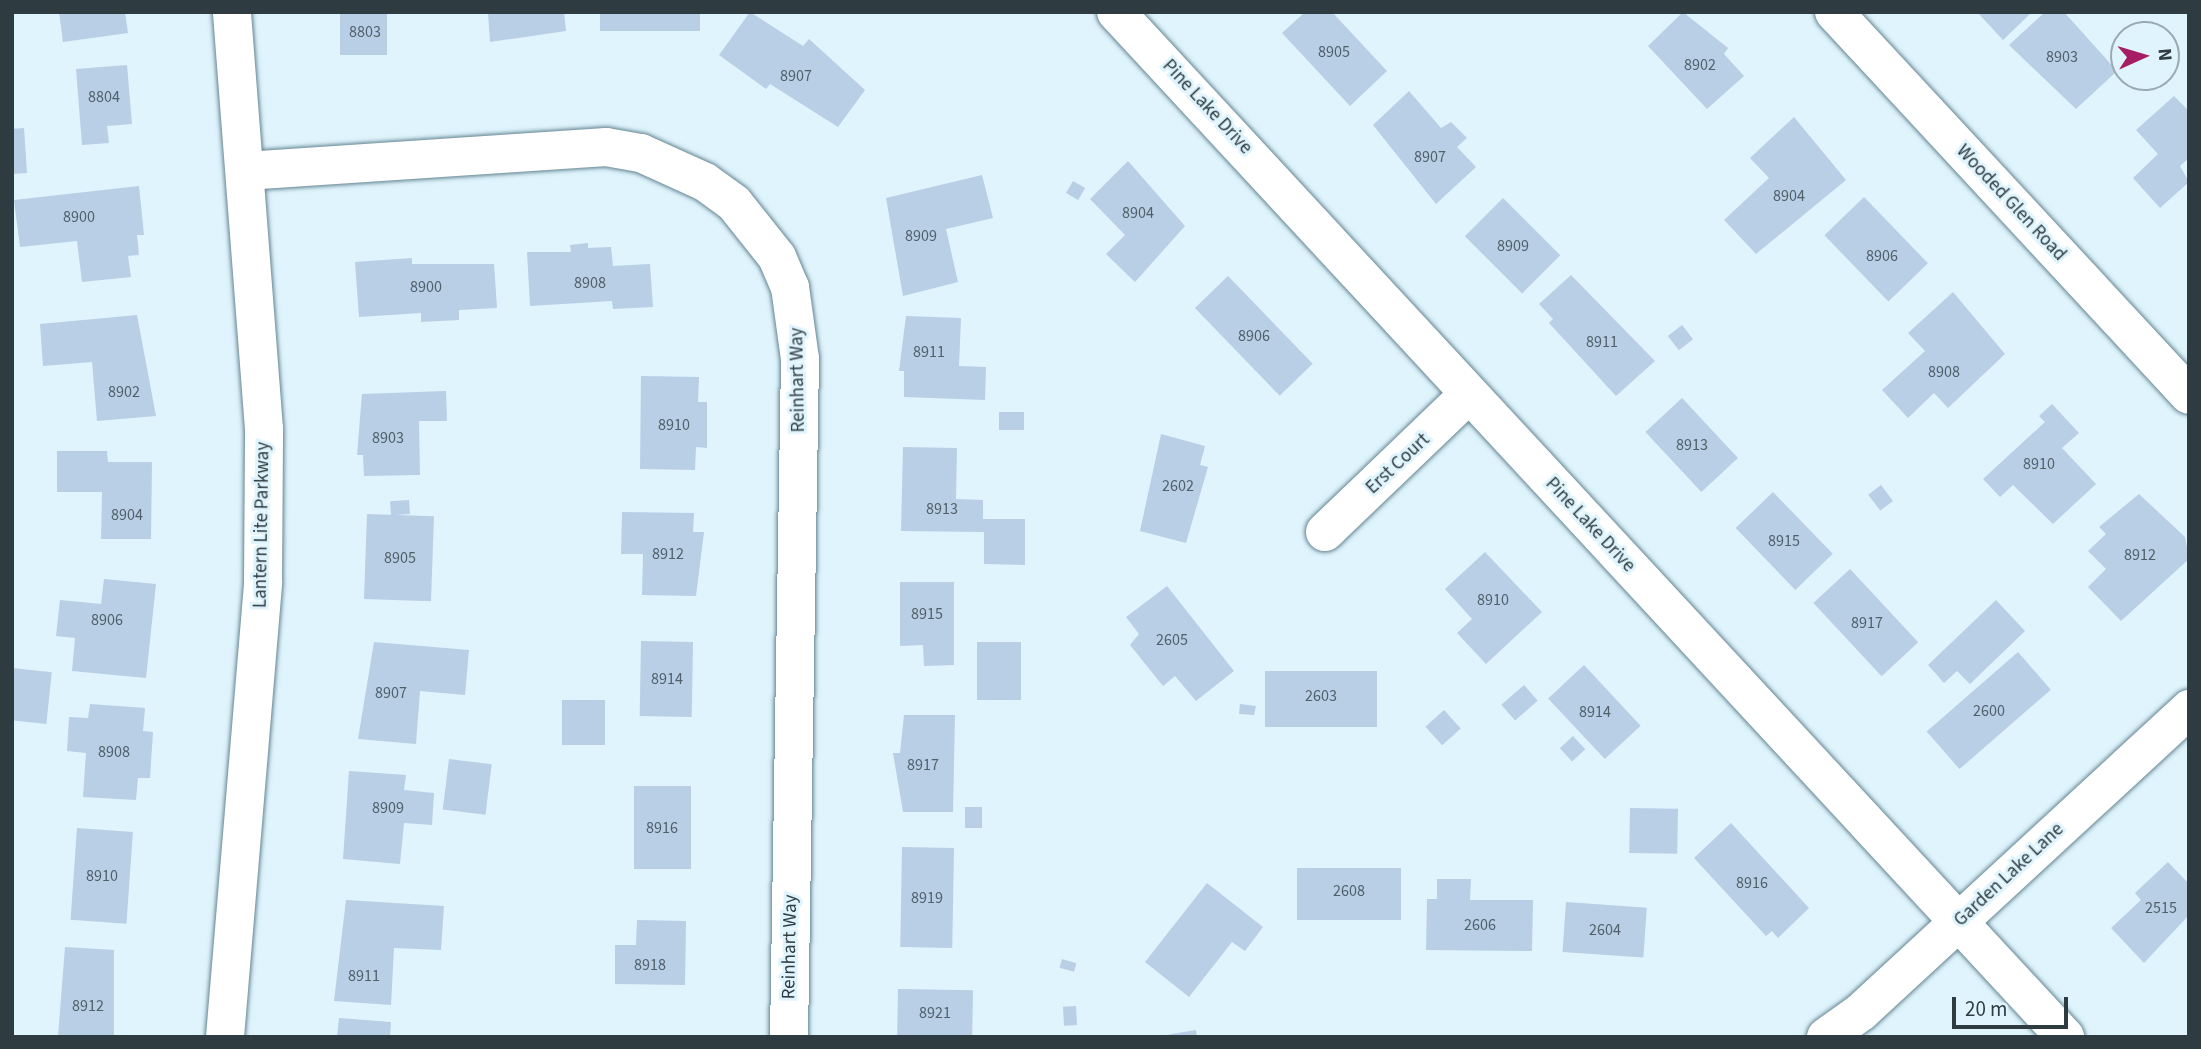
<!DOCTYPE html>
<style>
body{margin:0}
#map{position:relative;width:2201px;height:1049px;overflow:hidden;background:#dff4fd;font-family:"Source Sans 3",sans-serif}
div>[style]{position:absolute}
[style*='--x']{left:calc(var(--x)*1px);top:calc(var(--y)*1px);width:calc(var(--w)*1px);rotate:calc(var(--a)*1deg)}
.building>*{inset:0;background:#b8cfe6;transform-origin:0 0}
.roads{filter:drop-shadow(0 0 2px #648591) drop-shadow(0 0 2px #648591)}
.street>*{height:38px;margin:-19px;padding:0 19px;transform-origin:19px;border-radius:19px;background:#fff}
span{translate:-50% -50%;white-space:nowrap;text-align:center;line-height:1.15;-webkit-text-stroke:6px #dff4fd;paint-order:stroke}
.number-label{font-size:16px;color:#50616a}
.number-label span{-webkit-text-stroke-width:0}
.street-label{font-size:19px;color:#2e3c41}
.frame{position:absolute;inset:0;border:14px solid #2e3c41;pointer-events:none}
.north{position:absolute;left:2110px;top:21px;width:70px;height:70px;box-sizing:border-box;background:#dff4fd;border:2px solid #98aab2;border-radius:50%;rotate:86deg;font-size:19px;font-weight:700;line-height:28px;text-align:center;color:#2e3c41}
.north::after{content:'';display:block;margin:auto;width:24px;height:32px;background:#a61d65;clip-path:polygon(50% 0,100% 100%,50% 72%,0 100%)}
.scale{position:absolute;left:1952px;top:997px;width:116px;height:32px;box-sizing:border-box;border:4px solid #2e3c41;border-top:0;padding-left:9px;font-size:21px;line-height:24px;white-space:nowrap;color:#2e3c41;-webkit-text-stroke:5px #dff4fd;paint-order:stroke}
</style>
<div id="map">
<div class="building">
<div style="clip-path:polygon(59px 12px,125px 12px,128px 33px,63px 42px)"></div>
<div style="left:340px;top:12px;width:47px;height:43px"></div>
<div style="clip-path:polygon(488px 12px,564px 12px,566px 31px,490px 42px)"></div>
<div style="left:600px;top:12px;width:100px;height:19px"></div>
<div style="clip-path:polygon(750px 12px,803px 46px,809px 39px,865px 90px,838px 127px,770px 84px,766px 89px,719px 55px)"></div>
<div style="clip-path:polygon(1305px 12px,1332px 12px,1387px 71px,1350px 106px,1282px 33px)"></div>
<div style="clip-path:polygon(1683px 12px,1728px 48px,1724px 54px,1744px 76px,1707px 109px,1648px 46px)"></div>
<div style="clip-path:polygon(1977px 12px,2032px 12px,2003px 40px)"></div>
<div style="clip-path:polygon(2045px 12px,2064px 12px,2117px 71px,2076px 109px,2009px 45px)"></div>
<div style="clip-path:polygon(127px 65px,132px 124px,107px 126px,109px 143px,82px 145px,76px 69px)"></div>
<div style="clip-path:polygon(1409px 91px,1441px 128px,1451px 122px,1467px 138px,1457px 147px,1476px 167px,1436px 204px,1373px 125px)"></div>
<div style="clip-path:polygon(2174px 96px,2189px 111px,2189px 158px,2180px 166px,2189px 182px,2160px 208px,2133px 178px,2158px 154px,2136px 130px)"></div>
<div style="clip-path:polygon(1794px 117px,1846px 180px,1756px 254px,1724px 220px,1769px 178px,1750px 158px)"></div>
<div style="clip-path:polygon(24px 128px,27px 173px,12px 174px,12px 129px)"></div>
<div style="clip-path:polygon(1128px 161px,1185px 226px,1135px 282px,1106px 254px,1125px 235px,1090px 199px)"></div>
<div style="clip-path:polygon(982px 175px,993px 218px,946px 229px,958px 282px,903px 296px,886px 198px)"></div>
<div style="left:1073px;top:181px;width:14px;height:14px;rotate:30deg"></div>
<div style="clip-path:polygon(139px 186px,144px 235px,137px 235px,139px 255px,128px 256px,131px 277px,82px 282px,77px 241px,20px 247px,14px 200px)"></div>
<div style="left:1864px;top:197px;width:92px;height:55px;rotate:46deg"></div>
<div style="left:1503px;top:198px;width:81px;height:54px;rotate:45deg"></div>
<div style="clip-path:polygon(588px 243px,588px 248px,611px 247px,613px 266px,650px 264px,653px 307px,613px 309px,612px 301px,530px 306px,527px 252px,571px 252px,570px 245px)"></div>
<div style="clip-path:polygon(412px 258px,412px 264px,494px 264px,497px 308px,459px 310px,459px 320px,421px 322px,421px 313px,359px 317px,355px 262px)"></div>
<div style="clip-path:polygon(1571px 275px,1655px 361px,1616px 396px,1549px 323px,1553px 319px,1539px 304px)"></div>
<div style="left:1228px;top:276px;width:122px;height:46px;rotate:46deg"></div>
<div style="clip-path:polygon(1953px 292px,2005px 354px,1948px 408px,1934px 393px,1908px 418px,1882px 390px,1925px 351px,1908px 333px)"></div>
<div style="clip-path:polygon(137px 315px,156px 416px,97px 421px,92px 362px,43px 366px,40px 324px)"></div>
<div style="clip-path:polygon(906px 316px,961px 318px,959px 366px,986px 367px,985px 400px,904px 397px,904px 371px,899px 371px)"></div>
<div style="left:1682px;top:325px;width:18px;height:18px;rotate:52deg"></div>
<div style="clip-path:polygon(641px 376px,699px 377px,698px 402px,707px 402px,707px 448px,696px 447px,695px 470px,640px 469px)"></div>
<div style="clip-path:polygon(446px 391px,447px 421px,419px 421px,420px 475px,364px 476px,363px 455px,357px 455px,362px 394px)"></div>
<div style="left:1682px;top:398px;width:82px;height:50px;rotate:47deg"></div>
<div style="clip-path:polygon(2052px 404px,2079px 433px,2062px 448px,2096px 484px,2053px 524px,2013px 485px,2000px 497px,1983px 479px,2045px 422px,2039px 416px)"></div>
<div style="left:999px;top:412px;width:25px;height:18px"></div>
<div style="clip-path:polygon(1161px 434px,1205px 446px,1200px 465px,1208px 467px,1186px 543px,1140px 531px)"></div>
<div style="clip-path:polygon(903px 447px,957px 448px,956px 499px,983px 500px,983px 519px,1025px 519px,1025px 565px,984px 564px,984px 532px,901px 531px)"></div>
<div style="clip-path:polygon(57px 451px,107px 451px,108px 462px,152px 462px,151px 539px,101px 539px,102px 492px,57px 492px)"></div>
<div style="left:1881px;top:485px;width:20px;height:16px;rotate:53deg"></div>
<div style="left:1773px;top:492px;width:86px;height:52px;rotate:46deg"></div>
<div style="clip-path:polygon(2139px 494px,2185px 537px,2189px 559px,2121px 621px,2088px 587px,2106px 569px,2088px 551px,2106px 534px,2099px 527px)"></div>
<div style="left:409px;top:500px;width:14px;height:19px;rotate:86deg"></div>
<div style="clip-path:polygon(622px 512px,694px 513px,693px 532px,704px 532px,696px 596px,642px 595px,643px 554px,621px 554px)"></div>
<div style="left:367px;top:514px;width:67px;height:85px;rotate:2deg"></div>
<div style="clip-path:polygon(1485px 552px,1542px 612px,1486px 664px,1457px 633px,1472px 619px,1445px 589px)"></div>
<div style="left:1850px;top:569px;width:100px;height:50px;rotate:47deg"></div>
<div style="clip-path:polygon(104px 579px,156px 584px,146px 678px,72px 671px,75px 638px,56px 636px,60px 600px,101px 604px)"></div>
<div style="clip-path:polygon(900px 582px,954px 582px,954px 665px,924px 666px,923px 645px,900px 646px)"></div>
<div style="clip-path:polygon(1167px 586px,1234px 671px,1196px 701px,1175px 676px,1163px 686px,1130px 645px,1139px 634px,1126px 617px)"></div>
<div style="clip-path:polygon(1996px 600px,2025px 631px,1970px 684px,1957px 671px,1944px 683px,1928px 665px)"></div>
<div style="left:641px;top:641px;width:52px;height:75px;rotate:1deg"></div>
<div style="clip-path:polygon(374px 642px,469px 650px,465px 695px,420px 691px,416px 744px,358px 739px)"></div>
<div style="left:977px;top:642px;width:44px;height:58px"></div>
<div style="left:2018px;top:652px;width:50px;height:121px;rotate:49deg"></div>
<div style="left:1584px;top:665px;width:83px;height:49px;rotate:47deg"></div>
<div style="left:12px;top:668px;width:40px;height:52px;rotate:6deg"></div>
<div style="left:1265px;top:671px;width:112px;height:56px"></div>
<div style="left:1524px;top:685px;width:21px;height:30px;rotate:49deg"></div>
<div style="left:562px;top:700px;width:43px;height:45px"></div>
<div style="clip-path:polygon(90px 704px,145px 708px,143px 731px,153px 732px,150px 778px,138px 778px,136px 800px,83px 797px,86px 753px,67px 751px,69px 717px,88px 718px)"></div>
<div style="clip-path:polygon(1240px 704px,1256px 706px,1254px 715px,1239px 714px)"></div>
<div style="left:1444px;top:710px;width:25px;height:25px;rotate:48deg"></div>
<div style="clip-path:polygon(904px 715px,955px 715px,953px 812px,903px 812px,893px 753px,900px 753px)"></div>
<div style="left:1573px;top:736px;width:18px;height:18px;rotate:47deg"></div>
<div style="left:449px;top:759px;width:43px;height:51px;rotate:7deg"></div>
<div style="clip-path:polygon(349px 771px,406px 775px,404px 790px,434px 793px,432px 825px,404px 823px,400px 864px,343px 859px)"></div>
<div style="left:634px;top:786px;width:57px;height:83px"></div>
<div style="left:965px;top:807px;width:17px;height:21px"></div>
<div style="left:1630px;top:808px;width:48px;height:45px;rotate:1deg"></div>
<div style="clip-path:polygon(1731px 823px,1809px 908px,1778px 938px,1772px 931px,1766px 936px,1694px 858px)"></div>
<div style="left:77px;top:828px;width:56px;height:92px;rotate:4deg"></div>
<div style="left:902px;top:847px;width:52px;height:100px;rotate:1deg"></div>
<div style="clip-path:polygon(2168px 862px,2189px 884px,2189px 915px,2144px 963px,2111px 928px,2141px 900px,2135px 893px)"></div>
<div style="left:1401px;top:868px;width:52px;height:104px;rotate:90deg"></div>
<div style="clip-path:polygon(1437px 879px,1471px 879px,1470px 900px,1533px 900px,1532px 951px,1426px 950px,1427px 899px,1437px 899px)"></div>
<div style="clip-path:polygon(1207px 883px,1263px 927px,1245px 951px,1232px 942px,1189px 997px,1145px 962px)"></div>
<div style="clip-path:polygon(346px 900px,444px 906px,441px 950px,394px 948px,391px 1005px,334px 1001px)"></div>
<div style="left:1566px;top:902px;width:81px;height:50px;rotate:4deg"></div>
<div style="clip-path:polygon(637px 920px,686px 921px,685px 985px,615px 984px,615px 945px,636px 945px)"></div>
<div style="clip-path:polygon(65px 947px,114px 950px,114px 1037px,58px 1037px)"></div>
<div style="left:1062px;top:959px;width:15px;height:9px;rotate:16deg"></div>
<div style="left:898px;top:989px;width:75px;height:48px;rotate:1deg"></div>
<div style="left:1076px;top:1006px;width:19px;height:13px;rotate:87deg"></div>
<div style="clip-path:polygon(339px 1018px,391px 1022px,390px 1037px,337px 1037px)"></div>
<div style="clip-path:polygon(1196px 1030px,1197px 1037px,1166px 1037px,1166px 1035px)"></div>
</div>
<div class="roads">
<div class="street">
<div style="--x:1116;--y:12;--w:1397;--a:47.2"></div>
<div style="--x:1834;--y:12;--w:522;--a:47.17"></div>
<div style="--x:245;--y:171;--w:362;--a:-3.8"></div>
<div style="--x:606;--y:147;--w:36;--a:10"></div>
<div style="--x:641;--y:153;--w:70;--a:24.4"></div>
<div style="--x:705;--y:182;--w:36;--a:36"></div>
<div style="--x:734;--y:203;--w:69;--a:51.5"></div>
<div style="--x:777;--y:257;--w:33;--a:67"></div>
<div style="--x:790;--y:287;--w:73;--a:82.1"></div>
<div style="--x:800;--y:359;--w:678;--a:90.93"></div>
<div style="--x:1325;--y:532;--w:199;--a:-43.8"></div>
<div style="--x:225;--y:1037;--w:457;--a:-85.2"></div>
<div style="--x:263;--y:582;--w:153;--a:-89.6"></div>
<div style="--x:264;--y:429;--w:418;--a:-94.4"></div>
<div style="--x:1826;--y:1037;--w:43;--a:-35.5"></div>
<div style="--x:1861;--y:1012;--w:447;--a:-42.7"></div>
</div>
</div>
<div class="number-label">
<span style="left:365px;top:32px">8803</span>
<span style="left:1334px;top:52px">8905</span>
<span style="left:2062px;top:57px">8903</span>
<span style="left:1700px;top:65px">8902</span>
<span style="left:796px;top:76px">8907</span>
<span style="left:104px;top:97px">8804</span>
<span style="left:1430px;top:157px">8907</span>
<span style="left:1789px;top:196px">8904</span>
<span style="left:1138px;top:213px">8904</span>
<span style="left:79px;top:217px">8900</span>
<span style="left:921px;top:236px">8909</span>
<span style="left:1513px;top:246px">8909</span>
<span style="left:1882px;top:256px">8906</span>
<span style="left:590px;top:283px">8908</span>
<span style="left:426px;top:287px">8900</span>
<span style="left:1254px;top:336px">8906</span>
<span style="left:1602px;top:342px">8911</span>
<span style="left:929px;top:352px">8911</span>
<span style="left:1944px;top:372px">8908</span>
<span style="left:124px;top:392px">8902</span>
<span style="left:674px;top:425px">8910</span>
<span style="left:388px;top:438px">8903</span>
<span style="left:1692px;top:445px">8913</span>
<span style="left:2039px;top:464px">8910</span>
<span style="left:1178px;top:486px">2602</span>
<span style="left:942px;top:509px">8913</span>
<span style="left:127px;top:515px">8904</span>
<span style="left:1784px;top:541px">8915</span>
<span style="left:668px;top:554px">8912</span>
<span style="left:2140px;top:555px">8912</span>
<span style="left:400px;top:558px">8905</span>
<span style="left:1493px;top:600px">8910</span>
<span style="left:927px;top:614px">8915</span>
<span style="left:107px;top:620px">8906</span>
<span style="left:1867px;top:623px">8917</span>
<span style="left:1172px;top:640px">2605</span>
<span style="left:667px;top:679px">8914</span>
<span style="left:391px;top:693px">8907</span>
<span style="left:1321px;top:696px">2603</span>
<span style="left:1989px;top:711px">2600</span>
<span style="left:1595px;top:712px">8914</span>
<span style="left:114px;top:752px">8908</span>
<span style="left:923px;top:765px">8917</span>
<span style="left:388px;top:808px">8909</span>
<span style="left:662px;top:828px">8916</span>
<span style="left:102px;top:876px">8910</span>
<span style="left:1752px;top:883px">8916</span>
<span style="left:1349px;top:891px">2608</span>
<span style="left:927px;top:898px">8919</span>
<span style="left:2161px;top:908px">2515</span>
<span style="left:1480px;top:925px">2606</span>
<span style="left:1605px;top:930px">2604</span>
<span style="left:650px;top:965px">8918</span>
<span style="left:364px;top:976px">8911</span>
<span style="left:88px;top:1006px">8912</span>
<span style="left:935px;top:1013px">8921</span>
</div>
<div class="street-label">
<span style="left:1207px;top:107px;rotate:47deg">Pine Lake Drive</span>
<span style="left:2011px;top:203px;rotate:47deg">Wooded Glen Road</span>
<span style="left:798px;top:380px;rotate:-91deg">Reinhart Way</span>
<span style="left:1398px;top:464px;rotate:-43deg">Erst Court</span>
<span style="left:262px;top:525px;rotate:-89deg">Lantern Lite Parkway</span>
<span style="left:1590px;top:525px;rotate:47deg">Pine Lake Drive</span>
<span style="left:2009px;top:875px;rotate:-43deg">Garden Lake Lane</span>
<span style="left:790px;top:947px;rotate:-89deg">Reinhart Way</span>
</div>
<div class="frame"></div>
<div class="north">N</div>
<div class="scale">20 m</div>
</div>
